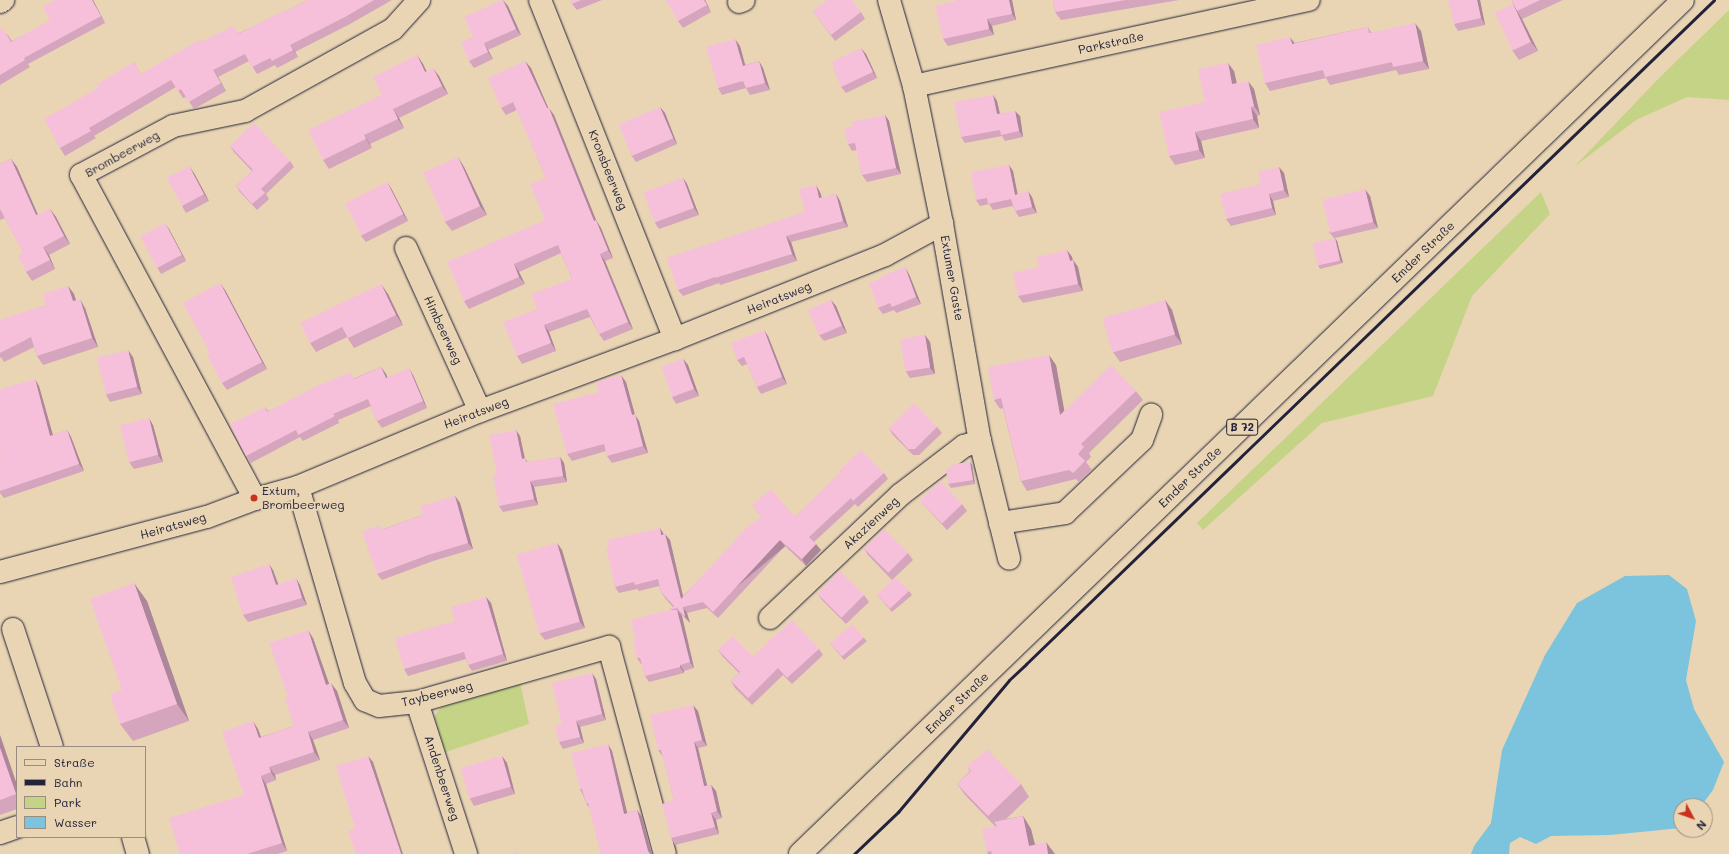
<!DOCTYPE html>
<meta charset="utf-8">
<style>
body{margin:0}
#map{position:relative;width:1729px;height:854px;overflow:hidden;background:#e9d5b3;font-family:Mali,sans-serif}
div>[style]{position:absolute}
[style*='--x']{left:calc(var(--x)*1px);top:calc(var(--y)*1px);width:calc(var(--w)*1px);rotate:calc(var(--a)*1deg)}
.green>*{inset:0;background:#c5d386}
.water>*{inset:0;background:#7cc4dd}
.roads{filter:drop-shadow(0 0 1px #22223b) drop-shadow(0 0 1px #22223b)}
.minor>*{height:22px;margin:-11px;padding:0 11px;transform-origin:11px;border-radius:11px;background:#e9d5b3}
.major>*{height:22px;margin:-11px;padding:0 11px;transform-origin:11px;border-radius:11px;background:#e9d5b3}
.rail>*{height:3px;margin:-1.5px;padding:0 1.5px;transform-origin:1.5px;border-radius:1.5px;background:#22223b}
.wall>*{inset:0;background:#d4a5bc}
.shaded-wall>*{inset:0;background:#ac8699;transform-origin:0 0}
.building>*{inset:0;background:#f6c0db;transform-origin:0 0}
.dots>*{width:11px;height:11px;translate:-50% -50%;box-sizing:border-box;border:2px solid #e9d5b3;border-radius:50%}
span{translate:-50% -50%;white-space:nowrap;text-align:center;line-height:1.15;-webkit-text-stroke:4px #e9d5b3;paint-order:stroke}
.shield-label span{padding:1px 3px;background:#e9d5b3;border:1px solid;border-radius:3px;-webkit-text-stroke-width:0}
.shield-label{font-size:11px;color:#22223b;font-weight:700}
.street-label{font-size:12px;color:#22223b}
.poi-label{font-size:12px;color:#22223b}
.left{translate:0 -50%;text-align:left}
.legend{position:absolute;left:16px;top:746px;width:130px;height:92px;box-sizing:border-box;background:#e9d5b3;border:1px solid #998d83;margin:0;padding:5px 7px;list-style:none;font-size:12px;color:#22223b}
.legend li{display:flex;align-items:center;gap:8px;height:20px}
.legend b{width:20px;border:1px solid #998d83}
.north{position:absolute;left:1673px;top:798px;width:40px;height:40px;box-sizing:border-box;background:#e9d5b3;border:1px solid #998d83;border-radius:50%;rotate:131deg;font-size:11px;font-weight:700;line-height:16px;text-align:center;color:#22223b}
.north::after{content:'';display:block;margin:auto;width:14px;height:18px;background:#c8321e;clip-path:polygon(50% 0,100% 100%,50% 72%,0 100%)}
</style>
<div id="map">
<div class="green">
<div style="clip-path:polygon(1729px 10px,1729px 100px,1687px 97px,1636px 120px,1574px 167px,1660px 77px)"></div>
<div style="clip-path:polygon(1541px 192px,1550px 214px,1472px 296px,1433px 396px,1322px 423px,1203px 530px,1197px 523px)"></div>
<div style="clip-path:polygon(520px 682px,529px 724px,443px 753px,434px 724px,434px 717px,441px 707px,451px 702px)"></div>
</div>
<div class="water">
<div style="clip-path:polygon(1669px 575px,1687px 589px,1696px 621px,1686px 680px,1694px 709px,1724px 762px,1713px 790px,1701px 806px,1681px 806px,1681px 828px,1610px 835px,1551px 836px,1536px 844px,1520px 837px,1510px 843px,1509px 854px,1471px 854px,1474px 846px,1491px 823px,1502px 750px,1545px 655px,1577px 603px,1625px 576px)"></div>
</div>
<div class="roads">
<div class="minor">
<div style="--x:540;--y:0;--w:365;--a:68.3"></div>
<div style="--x:889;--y:0;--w:90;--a:73.8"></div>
<div style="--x:914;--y:86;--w:141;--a:78.5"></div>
<div style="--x:942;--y:224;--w:220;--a:80.1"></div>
<div style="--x:980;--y:441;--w:121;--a:76.1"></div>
<div style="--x:0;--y:2;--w:4;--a:-34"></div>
<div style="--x:739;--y:2;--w:5;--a:-22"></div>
<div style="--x:914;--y:86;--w:404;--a:-12.3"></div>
<div style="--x:406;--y:248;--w:179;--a:65.6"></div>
<div style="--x:298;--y:487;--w:204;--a:73.8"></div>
<div style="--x:355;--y:683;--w:20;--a:60"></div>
<div style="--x:365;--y:700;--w:15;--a:23"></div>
<div style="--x:379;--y:706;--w:38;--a:-6"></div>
<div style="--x:417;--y:702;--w:200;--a:-16"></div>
<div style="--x:609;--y:647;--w:214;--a:74.9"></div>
<div style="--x:255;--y:499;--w:368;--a:-118.2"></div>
<div style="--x:81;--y:175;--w:104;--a:-28"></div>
<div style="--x:173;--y:126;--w:74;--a:-11.8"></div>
<div style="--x:245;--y:111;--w:169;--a:-29"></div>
<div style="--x:393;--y:29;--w:39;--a:-48"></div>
<div style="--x:1000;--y:523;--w:66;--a:-8.7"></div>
<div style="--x:1065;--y:513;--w:106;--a:-43.5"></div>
<div style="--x:1142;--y:440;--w:27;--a:-70"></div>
<div style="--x:0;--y:572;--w:214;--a:-14.9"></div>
<div style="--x:207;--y:517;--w:51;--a:-20.6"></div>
<div style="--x:255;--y:499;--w:45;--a:-15.6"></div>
<div style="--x:298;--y:487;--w:197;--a:-22.7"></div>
<div style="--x:480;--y:411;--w:208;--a:-20.3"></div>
<div style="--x:675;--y:339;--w:226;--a:-21.8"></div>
<div style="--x:885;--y:255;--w:65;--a:-28.5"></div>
<div style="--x:770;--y:618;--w:179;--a:-43.4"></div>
<div style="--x:900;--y:495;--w:81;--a:-37.4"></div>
<div style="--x:964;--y:446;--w:17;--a:-17"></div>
<div style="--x:13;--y:629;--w:124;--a:71.7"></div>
<div style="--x:417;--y:702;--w:160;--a:72.1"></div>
<div style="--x:0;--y:833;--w:18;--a:-19"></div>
<div style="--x:133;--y:837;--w:18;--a:74"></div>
</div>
<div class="major">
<div style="--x:800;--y:854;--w:1228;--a:-44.04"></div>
</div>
</div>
<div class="rail">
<div style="--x:854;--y:854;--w:61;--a:-43.7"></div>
<div style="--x:898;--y:812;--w:172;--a:-49.9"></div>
<div style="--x:1009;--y:680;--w:23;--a:-43"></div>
<div style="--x:1026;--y:664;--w:956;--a:-43.98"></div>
</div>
<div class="wall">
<div style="clip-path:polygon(93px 0,105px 23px,28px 64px,30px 67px,0 85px,0 30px,8px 35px,12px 41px)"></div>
<div style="clip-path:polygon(308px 0,392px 0,350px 24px,295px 52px,298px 57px,277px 68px,275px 65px,257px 74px,249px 61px,218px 77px,226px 91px,194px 109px,186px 97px,183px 98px,176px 87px,94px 136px,96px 138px,65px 156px,60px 148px,98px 88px,134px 62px,141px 74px,201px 42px,239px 33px,285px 12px)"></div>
<div style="clip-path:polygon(503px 0,508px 6px,521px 35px,488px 50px,493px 59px,474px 68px,469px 61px,473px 37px)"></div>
<div style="clip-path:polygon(571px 0,602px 0,577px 10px,572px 4px)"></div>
<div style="clip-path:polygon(705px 0,711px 12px,683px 28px,678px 21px)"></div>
<div style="clip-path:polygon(1012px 0,1016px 20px,992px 26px,994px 35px,948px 46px,943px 39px,956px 1px)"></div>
<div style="clip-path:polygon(1053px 0,1179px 0,1061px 20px,1055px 12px)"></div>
<div style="clip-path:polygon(1480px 0,1485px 25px,1458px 31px,1454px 24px)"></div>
<div style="clip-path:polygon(1512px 0,1563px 0,1522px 19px,1538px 51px,1519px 60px,1512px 50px,1514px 6px)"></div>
<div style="clip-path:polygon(813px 11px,861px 12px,865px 19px,835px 41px)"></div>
<div style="clip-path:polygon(1368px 27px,1371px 32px,1421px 31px,1429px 69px,1399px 75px,1396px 70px,1330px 85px,1326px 78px,1270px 91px,1265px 83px,1294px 43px)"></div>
<div style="clip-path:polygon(740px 46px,745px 65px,759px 61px,763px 68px,770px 90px,750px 95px,746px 88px,722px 95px,718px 88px)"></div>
<div style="clip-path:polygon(866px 54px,877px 78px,846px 93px,841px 87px)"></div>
<div style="clip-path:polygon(417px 55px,423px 64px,426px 71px,439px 76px,448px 94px,399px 118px,404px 128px,370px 144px,372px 148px,329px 169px,323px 160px,382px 95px)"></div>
<div style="clip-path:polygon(531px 68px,548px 108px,554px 115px,596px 220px,601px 228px,613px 258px,605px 261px,633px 329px,604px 341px,599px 334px,590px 317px,549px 332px,556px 351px,522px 364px,517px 356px,537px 309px,572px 279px,561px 253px,519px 272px,525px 284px,469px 309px,464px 301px,545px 220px,546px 178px,517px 110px,506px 115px,501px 108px)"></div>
<div style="clip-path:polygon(1234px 71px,1236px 83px,1254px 89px,1260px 115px,1257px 116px,1259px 128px,1201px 141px,1205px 158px,1175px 165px,1169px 156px,1205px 102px)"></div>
<div style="clip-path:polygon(993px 95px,997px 101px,1000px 113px,1020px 116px,1023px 137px,1005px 141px,1002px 136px,965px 143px,961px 137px)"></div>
<div style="clip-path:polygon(660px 107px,665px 113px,677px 144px,636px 162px,631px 155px)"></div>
<div style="clip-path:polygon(885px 115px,889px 121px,901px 174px,867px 182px,862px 175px,857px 150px,852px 151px,848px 144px,852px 127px)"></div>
<div style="clip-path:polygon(230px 146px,290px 161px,294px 167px,266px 194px,269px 199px,257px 210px,240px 192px,236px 186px,252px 171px,234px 152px)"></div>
<div style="clip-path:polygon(458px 157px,464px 167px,487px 215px,452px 231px,445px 222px)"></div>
<div style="clip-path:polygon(11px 159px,17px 167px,38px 215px,50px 209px,56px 217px,70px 244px,49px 255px,55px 269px,32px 281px,26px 272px,23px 252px,5px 218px,0 220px,0 164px)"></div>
<div style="clip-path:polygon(1009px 165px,1013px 171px,1017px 194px,1032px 197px,1037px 213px,1019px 217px,1015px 211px,1013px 206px,993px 210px,989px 204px,980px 206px,976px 200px)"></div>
<div style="clip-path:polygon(1279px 167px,1284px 173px,1289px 197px,1273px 201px,1276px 215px,1231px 226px,1226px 219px)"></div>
<div style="clip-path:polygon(194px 173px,209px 201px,186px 213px,182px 206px)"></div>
<div style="clip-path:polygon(683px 178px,687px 184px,699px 215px,659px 229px,655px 223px)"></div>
<div style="clip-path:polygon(391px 188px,408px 221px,366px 242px,361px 236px)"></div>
<div style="clip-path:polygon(820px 192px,822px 198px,836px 194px,840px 201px,848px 227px,791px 242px,797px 261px,720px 285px,719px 283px,683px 296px,678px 290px,805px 212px)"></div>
<div style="clip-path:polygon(1370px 196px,1378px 228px,1335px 238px,1337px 241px,1343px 263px,1320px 269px,1318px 265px,1334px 238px,1329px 232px)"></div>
<div style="clip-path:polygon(169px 229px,186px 261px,161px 274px,157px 267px)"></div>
<div style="clip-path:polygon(1067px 250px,1072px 257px,1073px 260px,1078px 267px,1083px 291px,1023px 303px,1018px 296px,1039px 267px)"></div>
<div style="clip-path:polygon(909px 274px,921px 304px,896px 313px,894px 310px,883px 314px,878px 308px)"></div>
<div style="clip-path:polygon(68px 286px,74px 294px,76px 301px,85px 308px,98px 347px,43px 365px,37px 356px,34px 347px,4px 362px,1px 357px,0 358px,0 321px,46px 305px)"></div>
<div style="clip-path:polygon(225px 290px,267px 369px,227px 390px,222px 383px,210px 353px)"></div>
<div style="clip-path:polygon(388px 294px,403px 325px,354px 348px,347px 337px,316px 352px,310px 343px)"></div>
<div style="clip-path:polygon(831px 300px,836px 306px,847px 333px,824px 341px,819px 335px)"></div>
<div style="clip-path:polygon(1165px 300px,1172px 310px,1182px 344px,1120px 362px,1113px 352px)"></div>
<div style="clip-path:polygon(925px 335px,930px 342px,935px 374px,910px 378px,906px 372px)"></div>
<div style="clip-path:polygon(768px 336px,787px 384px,761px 394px,757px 387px,747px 364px,742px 366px,737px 360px)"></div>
<div style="clip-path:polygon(133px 357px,142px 394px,110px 402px,106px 395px)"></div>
<div style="clip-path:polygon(683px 359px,688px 365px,699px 396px,676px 404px,672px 397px)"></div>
<div style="clip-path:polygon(1056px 365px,1064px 411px,1136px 391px,1143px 400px,1089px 453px,1091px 457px,1086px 462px,1092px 470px,1079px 482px,1076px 479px,1027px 491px,1021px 481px,1003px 408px,1000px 409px,994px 400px)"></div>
<div style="clip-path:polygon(381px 367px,386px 374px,387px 377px,413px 375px,427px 408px,382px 428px,377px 421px,371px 406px,338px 420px,339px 423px,303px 441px,300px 437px,251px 463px,246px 456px,265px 407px,268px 411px,355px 378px)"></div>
<div style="clip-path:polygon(626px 382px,635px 415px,639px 421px,648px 453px,612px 463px,607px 456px,606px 451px,572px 461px,567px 454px,599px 392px)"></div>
<div style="clip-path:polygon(39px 386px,53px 435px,67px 430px,71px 437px,84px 471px,4px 498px,0 493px,0 454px,1px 453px)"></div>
<div style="clip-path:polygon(153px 425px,163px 462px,134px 469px,129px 462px)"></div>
<div style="clip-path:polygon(937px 427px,942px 433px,919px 455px,913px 455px,893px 435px,889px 428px)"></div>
<div style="clip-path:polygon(520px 436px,525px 458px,528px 462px,560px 457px,564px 463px,567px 482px,534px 487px,538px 505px,503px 512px,499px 506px)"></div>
<div style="clip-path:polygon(970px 462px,972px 465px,975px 484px,951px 488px,948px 484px)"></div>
<div style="clip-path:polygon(840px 470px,884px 473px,888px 479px,858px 507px,855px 504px,814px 542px,821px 550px,806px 566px,785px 546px,718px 618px,707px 608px,687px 613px,690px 623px,682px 615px,681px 615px,682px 616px,694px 668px,684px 671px,684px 673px,649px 682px,645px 676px,642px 664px,641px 664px,637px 658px,636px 642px,670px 610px,673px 607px,665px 598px,661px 592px,659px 586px,639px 591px,637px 589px,619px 593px,615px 587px,609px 548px,660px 528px,664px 534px,670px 540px,683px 596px,762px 517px,752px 505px,795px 517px,842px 472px)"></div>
<div style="clip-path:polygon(455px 496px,460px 503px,473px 549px,433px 561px,382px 580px,377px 574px,383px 529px,423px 515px)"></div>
<div style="clip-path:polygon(920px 500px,962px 504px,967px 511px,947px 530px,925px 506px)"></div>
<div style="clip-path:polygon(557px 543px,562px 550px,585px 628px,545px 640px,540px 634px)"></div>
<div style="clip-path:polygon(864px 548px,908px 553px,913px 560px,892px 580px,868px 555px)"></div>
<div style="clip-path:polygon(273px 570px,278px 584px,300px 585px,307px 605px,248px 622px,243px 615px)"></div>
<div style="clip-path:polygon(909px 591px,912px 595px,892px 612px,877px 595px)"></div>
<div style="clip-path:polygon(817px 593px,864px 595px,869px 602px,846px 624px,822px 600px)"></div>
<div style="clip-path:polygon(486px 597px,491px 603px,507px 661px,472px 671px,468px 665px,466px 659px,408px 676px,404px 669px,455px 621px)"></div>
<div style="clip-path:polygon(147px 601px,189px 721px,133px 741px,120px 724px,122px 690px)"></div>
<div style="clip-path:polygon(313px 638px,329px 684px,337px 691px,349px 728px,313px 740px,320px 760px,275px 775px,276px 780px,266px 784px,287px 851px,277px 854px,180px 854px,244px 795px,258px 729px,261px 737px,294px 726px,288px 697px)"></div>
<div style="clip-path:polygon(864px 638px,867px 641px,844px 660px,830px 643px)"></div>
<div style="clip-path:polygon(819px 649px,823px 655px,792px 684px,783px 675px,752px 705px,735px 688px,731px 681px,739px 673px,723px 657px,718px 650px,753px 656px)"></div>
<div style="clip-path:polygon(596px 679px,606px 720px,580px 727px,584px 743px,563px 749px,559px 742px,562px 724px)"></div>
<div style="clip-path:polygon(698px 711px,707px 746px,698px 748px,707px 786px,711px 785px,716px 791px,722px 818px,716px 820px,719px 834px,675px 845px,671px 838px,674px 800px,663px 757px,658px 750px)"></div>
<div style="clip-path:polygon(0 735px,17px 785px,17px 809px,0 815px)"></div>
<div style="clip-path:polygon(612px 751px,627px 813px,637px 810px,642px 817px,652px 854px,601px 854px,590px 809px,586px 803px,583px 795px,580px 789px)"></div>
<div style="clip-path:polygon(502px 756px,507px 763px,515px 794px,474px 806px,470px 799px)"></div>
<div style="clip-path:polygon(967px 767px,1021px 784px,1029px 797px,1006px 819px,1023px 816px,1031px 829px,1035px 844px,1055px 854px,988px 854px,987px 852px,995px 826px,966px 796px,957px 784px,970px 771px)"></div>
</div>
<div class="shaded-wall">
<div style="clip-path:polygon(92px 0,93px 0,105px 23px,101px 16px)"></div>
<div style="clip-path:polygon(503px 0,508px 6px,521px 35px,516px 29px)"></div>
<div style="clip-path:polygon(704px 0,705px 0,711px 12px,707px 5px)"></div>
<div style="clip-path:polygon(1009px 0,1012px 0,1016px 20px,1012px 14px)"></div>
<div style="clip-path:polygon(1477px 0,1480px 0,1485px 25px,1481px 18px)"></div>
<div style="clip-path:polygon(1513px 4px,1517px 11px,1522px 19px,1538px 51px,1531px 42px)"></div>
<div style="clip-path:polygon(987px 19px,992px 26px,994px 35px,989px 29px)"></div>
<div style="clip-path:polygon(1415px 23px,1421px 31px,1429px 69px,1423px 61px)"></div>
<div style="clip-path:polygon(1290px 37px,1296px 45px,1292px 44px)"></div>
<div style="clip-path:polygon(735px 39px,740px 46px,747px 72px,743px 66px)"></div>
<div style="clip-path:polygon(484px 43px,488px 50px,493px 59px,488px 52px)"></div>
<div style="clip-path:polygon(290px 45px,295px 52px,298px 57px,293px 50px)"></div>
<div style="clip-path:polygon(861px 48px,866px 54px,877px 78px,873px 72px)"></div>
<div style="clip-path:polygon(417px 55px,423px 64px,431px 80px,425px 72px)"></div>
<div style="clip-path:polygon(525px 61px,531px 68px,551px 114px,549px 108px,554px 115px,596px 220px,601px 228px,613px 258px,608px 250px,594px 221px,547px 108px)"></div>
<div style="clip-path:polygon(759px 61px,763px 68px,770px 90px,765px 83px)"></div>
<div style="clip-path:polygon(1228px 63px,1234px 71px,1239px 93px,1232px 84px)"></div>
<div style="clip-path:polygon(433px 68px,439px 76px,448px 94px,442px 86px)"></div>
<div style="clip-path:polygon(213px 70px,218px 77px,226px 91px,221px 83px)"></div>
<div style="clip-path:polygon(1248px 81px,1254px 89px,1260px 115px,1254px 106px)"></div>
<div style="clip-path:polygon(993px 95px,997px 101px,1001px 120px,997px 114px)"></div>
<div style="clip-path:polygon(660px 107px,665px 113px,677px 144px,673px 138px)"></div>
<div style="clip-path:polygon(1251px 107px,1257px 116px,1259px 128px,1253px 119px)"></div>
<div style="clip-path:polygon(393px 109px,399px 118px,404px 128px,398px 119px)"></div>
<div style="clip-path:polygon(1015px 111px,1020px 116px,1023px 137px,1019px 131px)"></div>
<div style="clip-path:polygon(885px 115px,889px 121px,901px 174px,896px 168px)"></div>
<div style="clip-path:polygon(1195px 132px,1201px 141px,1205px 158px,1199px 150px)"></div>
<div style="clip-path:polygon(364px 135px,370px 144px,372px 148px,366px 139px)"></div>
<div style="clip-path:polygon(458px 157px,464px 167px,487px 215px,480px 206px)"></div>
<div style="clip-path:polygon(11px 159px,17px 167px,42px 224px,36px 215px)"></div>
<div style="clip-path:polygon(1009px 165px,1013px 171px,1019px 201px,1015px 195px)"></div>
<div style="clip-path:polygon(189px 166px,194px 173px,209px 201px,204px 194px)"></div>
<div style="clip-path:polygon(1279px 167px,1284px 173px,1289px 197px,1284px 190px)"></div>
<div style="clip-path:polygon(683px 178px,687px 184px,699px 215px,694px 208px)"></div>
<div style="clip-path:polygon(387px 182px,391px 188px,408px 221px,403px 214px)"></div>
<div style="clip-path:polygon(816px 185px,820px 192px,824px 205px,819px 198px)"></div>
<div style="clip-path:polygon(1365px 189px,1370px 196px,1378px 228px,1373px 222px)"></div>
<div style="clip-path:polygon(1028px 191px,1032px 197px,1037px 213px,1032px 207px)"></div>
<div style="clip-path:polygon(836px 194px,840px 201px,848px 227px,843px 221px)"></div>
<div style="clip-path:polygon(1269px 194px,1273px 201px,1276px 215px,1272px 208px)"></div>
<div style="clip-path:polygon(50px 209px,56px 217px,70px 244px,64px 236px)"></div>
<div style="clip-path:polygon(165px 223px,169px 229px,186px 261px,182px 255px)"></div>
<div style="clip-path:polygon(786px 236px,791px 242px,797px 261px,792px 254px)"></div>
<div style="clip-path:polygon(1335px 238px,1337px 241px,1343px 263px,1340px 260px)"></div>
<div style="clip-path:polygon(43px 247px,49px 255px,55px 269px,50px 260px)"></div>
<div style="clip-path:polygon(1067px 250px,1072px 257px,1074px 268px,1070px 261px)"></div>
<div style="clip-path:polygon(600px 254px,605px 261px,633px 329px,628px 322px)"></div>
<div style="clip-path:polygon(1073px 260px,1078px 267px,1083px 291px,1078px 284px)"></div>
<div style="clip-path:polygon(514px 264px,519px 272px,525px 284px,519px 277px)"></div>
<div style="clip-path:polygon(905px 267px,909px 274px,921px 304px,916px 297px)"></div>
<div style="clip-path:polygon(220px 283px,225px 290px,267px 369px,262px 362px)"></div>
<div style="clip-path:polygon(381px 284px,388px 294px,403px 325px,396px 315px)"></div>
<div style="clip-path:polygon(68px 286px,74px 294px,79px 310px,73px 301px)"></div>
<div style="clip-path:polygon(80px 299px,85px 308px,98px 347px,92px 338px)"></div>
<div style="clip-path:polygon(831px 300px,836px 306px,847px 333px,842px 326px)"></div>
<div style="clip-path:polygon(1165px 300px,1172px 310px,1182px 344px,1175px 335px)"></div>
<div style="clip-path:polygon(544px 325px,549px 332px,556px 351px,551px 343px)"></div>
<div style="clip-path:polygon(764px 330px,768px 336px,787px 384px,782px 377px)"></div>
<div style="clip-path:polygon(925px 335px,930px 342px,935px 374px,930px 368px)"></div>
<div style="clip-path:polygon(128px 350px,133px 357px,142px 394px,137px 387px)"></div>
<div style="clip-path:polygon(1049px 355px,1056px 365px,1067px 425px,1060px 415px)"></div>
<div style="clip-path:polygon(683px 359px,688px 365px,699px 396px,694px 389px)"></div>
<div style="clip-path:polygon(381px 367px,386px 374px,390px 385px,386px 378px)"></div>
<div style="clip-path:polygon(409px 368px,413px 375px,427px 408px,423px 401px)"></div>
<div style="clip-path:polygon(621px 375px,626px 382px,635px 415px,639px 421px,648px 453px,643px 446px,632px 415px)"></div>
<div style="clip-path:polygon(35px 379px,39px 386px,55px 443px,50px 436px)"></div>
<div style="clip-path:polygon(149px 418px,153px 425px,163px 462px,158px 455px)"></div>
<div style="clip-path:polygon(67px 430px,71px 437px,84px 471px,79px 464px)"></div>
<div style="clip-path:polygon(516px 430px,520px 436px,526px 465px,522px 459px)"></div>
<div style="clip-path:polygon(560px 457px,564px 463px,567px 482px,563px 476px)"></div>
<div style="clip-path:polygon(970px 462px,972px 465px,975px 484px,973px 480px)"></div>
<div style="clip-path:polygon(530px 481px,534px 487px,538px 505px,534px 499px)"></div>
<div style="clip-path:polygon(455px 496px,460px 503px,473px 549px,468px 543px)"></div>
<div style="clip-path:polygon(660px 528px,664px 535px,661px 535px)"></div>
<div style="clip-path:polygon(665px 534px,670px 540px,685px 605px,681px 599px)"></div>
<div style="left:780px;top:540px;width:8px;height:98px;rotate:50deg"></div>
<div style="clip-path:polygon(557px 543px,562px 550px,585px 628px,580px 622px)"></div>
<div style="clip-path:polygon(816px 544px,821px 550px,806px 566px,802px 559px)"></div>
<div style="clip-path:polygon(269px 564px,273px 570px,281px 592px,276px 585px)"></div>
<div style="clip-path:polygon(296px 578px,300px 585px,307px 605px,302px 598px)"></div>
<div style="clip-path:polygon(134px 583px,147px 601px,189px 721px,177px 704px)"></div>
<div style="clip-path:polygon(486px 597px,491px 603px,507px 661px,503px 654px)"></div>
<div style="clip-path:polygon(683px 607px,687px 613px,690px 623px,685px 617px)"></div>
<div style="clip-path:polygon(677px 610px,682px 616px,694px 668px,690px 662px)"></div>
<div style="clip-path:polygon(308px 630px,313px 638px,332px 692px,326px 685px)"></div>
<div style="clip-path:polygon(680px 665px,684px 671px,684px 673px,680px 667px)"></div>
<div style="clip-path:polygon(592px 673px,596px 679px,606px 720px,602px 714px)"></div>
<div style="clip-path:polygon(331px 683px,337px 691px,349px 728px,343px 720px)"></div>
<div style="clip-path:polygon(693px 705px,698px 711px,707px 746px,702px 740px)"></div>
<div style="clip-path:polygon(253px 721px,258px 729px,264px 746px,259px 738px)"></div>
<div style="clip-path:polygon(576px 721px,580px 727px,584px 743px,580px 737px)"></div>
<div style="clip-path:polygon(308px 732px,313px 740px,320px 760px,314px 752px)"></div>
<div style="clip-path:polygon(0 735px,17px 785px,17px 796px,16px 794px,0 748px)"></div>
<div style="clip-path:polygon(694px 742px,698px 748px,709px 793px,704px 786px)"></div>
<div style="clip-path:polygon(608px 744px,612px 751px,629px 820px,624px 814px)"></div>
<div style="clip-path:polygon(368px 756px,373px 762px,403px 854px,401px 854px)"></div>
<div style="clip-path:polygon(502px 756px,507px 763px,515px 794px,511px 787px)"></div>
<div style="clip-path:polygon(269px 767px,275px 775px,276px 780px,271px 772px)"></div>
<div style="clip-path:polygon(261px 776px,266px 784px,287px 851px,282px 843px)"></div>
<div style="clip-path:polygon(711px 785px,716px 791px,722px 818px,717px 811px)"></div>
<div style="clip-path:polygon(637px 810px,642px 817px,652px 854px,650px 854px,648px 851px)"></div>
<div style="clip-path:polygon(711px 813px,716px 820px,719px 834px,715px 827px)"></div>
<div style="clip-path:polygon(1023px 816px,1031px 829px,1037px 854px,1029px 846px)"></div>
<div style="clip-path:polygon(1046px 842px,1055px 854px,1048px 854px)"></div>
</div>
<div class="building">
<div style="clip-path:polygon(55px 0,92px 0,101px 16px,24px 58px,25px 60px,0 75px,0 30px,3px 28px,11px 42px,50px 20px,42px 7px)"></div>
<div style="clip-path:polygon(308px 0,374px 0,345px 17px,290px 45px,293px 50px,272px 61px,270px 58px,252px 67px,245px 54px,213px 70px,221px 83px,189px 102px,181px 89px,178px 91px,171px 80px,89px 128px,91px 131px,60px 148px,44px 119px,98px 88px,96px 85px,134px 62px,141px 74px,199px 40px,201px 42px,234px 26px,238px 34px,285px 10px,285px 12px)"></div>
<div style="clip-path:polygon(502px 0,503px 0,516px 29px,484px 43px,488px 52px,469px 61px,461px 42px,473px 37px,464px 17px)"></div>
<div style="clip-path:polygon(571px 0,581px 0,572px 4px)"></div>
<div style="clip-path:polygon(666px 0,704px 0,707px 5px,678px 21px)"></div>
<div style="clip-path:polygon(827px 0,852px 0,861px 12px,831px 35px,813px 11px)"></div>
<div style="clip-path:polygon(956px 0,1009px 0,1012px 14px,987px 19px,989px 29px,943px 39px,935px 6px,956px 1px)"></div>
<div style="clip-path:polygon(1053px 0,1126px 0,1055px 12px)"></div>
<div style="clip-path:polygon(1448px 0,1477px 0,1481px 18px,1454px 24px)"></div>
<div style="clip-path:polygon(1512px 0,1540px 0,1517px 11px)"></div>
<div style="left:1513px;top:4px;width:42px;height:20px;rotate:65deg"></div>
<div style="clip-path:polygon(1415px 23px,1423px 61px,1393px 67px,1392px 62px,1325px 77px,1323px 70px,1265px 83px,1256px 45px,1290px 37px,1292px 44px,1368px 27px,1369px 33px)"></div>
<div style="clip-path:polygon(735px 39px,743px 66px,759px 61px,765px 83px,746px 88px,743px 81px,718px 88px,706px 47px)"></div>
<div style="clip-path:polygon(861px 48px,873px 72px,841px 87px,833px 68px,833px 61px)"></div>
<div style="clip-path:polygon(417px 55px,425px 72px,433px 68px,442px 86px,393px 109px,398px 119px,364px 135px,366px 139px,323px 160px,308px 130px,382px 95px,373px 77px)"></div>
<div style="clip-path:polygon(525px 61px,547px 108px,549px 108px,594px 221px,596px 220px,608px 250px,600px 254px,628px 322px,599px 334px,587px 309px,544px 325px,551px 343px,517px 356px,503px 322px,537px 309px,531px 294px,572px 279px,558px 245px,514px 264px,519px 277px,464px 301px,447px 262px,545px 220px,530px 184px,546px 178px,513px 102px,501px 108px,488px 78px)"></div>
<div style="clip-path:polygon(1228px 63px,1232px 84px,1248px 81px,1254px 106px,1251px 107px,1253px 119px,1195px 132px,1199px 150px,1169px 156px,1159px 112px,1205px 102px,1198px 69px)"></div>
<div style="clip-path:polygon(993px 95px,997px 114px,1015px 111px,1019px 131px,1001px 135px,1000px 130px,961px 137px,954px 102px)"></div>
<div style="left:660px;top:107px;width:34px;height:45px;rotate:67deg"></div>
<div style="clip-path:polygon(885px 115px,896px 168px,862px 175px,855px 143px,848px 144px,844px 129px,852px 127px,851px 122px)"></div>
<div style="clip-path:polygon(254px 123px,290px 161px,261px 189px,265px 193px,252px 204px,236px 186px,253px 170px,230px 146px)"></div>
<div style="left:458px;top:157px;width:54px;height:38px;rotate:66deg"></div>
<div style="clip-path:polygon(11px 159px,36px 215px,50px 209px,64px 236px,43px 247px,50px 260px,26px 272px,18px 255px,23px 252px,0 209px,0 164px)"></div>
<div style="clip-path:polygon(1009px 165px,1015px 195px,1028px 191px,1032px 207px,1015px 211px,1011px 199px,988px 204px,987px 198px,976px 200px,971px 172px)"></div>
<div style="left:189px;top:166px;width:32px;height:25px;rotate:62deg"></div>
<div style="clip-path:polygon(1279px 167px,1284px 190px,1269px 194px,1272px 208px,1226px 219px,1220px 194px,1261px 184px,1258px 172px)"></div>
<div style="left:683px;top:178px;width:32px;height:42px;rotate:70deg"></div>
<div style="left:387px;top:182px;width:36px;height:47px;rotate:63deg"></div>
<div style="clip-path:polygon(816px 185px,819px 198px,836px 194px,843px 221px,786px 236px,792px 254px,715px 278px,715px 277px,678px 290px,667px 258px,805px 212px,799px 189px)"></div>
<div style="left:1365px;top:189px;width:34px;height:44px;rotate:76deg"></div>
<div style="left:165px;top:223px;width:36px;height:28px;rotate:62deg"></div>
<div style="left:1335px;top:238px;width:23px;height:23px;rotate:77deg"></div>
<div style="clip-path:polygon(1067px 250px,1070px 261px,1073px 260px,1078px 284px,1018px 296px,1013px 273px,1039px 267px,1037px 257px)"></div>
<div style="clip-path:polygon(905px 267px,916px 297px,892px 307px,890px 303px,878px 308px,869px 283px,881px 279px,880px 277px)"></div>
<div style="clip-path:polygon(220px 283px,262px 362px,222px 383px,207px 355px,210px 353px,183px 303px)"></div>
<div style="clip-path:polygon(381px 284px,396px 315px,348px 338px,342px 327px,310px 343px,300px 323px)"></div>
<div style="clip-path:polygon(68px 286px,73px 301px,80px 299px,92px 338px,37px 356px,31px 337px,0 353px,0 321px,8px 317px,46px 305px,43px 294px)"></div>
<div style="left:831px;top:300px;width:28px;height:25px;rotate:67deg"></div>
<div style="left:1165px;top:300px;width:36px;height:65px;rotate:74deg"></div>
<div style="clip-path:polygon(764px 330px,782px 377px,757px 387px,744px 357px,737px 360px,731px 343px)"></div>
<div style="left:925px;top:335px;width:33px;height:25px;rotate:81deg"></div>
<div style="left:128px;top:350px;width:38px;height:32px;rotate:76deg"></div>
<div style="clip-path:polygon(1049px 355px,1060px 415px,1111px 365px,1136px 391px,1081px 444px,1084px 447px,1078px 454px,1085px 461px,1073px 473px,1069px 470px,1021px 481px,1001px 398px,994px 400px,988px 367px)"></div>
<div style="left:683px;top:359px;width:32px;height:23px;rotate:70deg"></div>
<div style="clip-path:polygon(381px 367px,386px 378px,409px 368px,423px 401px,377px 421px,368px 399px,333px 414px,335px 416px,298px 435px,296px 430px,246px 456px,230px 424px,265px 407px,267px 412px,317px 386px,351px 372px,354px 379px)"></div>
<div style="clip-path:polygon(621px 375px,632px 415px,635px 414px,643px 446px,607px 456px,604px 444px,567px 454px,553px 404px,599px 392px,596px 382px)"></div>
<div style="clip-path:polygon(35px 379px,50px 436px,67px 430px,79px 464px,0 491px,0 454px,1px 453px,0 449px,0 389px)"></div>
<div style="clip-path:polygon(914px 403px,937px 427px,915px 449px,908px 449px,889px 428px)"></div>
<div style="left:149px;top:418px;width:38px;height:30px;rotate:76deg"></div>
<div style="clip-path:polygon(516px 430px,522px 459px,525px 458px,526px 462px,560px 457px,563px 476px,530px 481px,534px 499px,499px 506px,493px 475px,497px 474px,489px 435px)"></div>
<div style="clip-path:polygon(861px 450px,884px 473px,853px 501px,851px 498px,809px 537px,816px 544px,802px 559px,780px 540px,713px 612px,703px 602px,683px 607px,685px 617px,677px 608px,670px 610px,674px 606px,661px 592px,658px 579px,635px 585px,634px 582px,615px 587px,606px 548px,609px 548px,608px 540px,660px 528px,661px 535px,665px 534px,681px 599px,748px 526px,762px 517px,752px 505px,771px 489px,795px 517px,842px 471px,840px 470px)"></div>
<div style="clip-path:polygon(970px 462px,973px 480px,948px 484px,946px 470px,954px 464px)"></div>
<div style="left:940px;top:481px;width:32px;height:28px;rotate:46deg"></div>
<div style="clip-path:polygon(455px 496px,468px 543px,428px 555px,377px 574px,362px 532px,380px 525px,381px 530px,423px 515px,420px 506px)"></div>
<div style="left:884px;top:529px;width:34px;height:28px;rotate:45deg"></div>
<div style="left:557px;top:543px;width:82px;height:42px;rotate:74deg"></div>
<div style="clip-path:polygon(269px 564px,276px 585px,296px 578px,302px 598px,243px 615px,231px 577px)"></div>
<div style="left:840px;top:571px;width:34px;height:32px;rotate:45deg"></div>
<div style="left:896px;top:577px;width:19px;height:26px;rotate:47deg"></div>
<div style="clip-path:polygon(134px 583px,177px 704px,120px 724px,110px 694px,122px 690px,90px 599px)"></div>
<div style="clip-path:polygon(486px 597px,503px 654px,468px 665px,464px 652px,404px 669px,395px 638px,455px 621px,451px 607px)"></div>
<div style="clip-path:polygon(670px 610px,677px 610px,690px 662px,680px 665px,680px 667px,645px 676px,640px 658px,637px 658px,633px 642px,636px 642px,631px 620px)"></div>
<div style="clip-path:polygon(792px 620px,819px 649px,787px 678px,778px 668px,748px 698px,731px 681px,740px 672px,718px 650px,733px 636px,753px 656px)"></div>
<div style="left:852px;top:624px;width:18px;height:29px;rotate:49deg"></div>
<div style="clip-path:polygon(308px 630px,326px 685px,331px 683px,343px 720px,308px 732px,314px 752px,269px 767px,271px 772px,261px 776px,282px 843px,247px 854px,180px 854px,169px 818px,244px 795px,222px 732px,253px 721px,259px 738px,294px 726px,285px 698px,288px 697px,269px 643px)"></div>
<div style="clip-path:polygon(592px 673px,602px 714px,576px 721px,580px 737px,559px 742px,555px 726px,562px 724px,552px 683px)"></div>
<div style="clip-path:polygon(693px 705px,702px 740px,694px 742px,704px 786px,711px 785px,717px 811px,711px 813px,715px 827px,671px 838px,662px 804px,674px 800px,661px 750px,658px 750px,650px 715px)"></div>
<div style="clip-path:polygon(608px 744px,624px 814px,637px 810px,648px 851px,650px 854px,601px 854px,588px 803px,586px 803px,582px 789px,580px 789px,571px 753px)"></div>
<div style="clip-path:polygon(0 748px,16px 794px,0 800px)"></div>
<div style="clip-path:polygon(987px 749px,1021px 784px,988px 816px,957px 784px,971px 771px,967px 767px)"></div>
<div style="clip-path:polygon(368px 756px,401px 854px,356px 854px,348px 831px,355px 828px,336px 766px)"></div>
<div style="left:502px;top:756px;width:32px;height:43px;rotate:74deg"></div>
<div style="clip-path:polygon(1023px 816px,1029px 846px,1046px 842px,1048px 854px,992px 854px,991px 851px,987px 852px,982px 829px,997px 826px,994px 822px)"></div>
<div style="clip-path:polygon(518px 851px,518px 854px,509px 854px)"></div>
</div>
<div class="dots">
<div style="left:254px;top:498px;background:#c8321e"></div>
</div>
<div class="shield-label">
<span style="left:1242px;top:427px">B 72</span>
</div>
<div class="street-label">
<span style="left:1111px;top:43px;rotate:-12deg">Parkstraße</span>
<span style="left:122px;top:154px;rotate:-29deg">Brombeerweg</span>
<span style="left:608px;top:170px;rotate:68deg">Kronsbeerweg</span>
<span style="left:1423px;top:252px;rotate:-44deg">Emder Straße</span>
<span style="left:952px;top:278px;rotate:80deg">Extumer Gaste</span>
<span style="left:779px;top:298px;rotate:-22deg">Heiratsweg</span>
<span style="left:443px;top:330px;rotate:65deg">Himbeerweg</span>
<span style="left:476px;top:413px;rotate:-21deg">Heiratsweg</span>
<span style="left:1190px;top:477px;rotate:-44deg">Emder Straße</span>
<span style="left:871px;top:523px;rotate:-43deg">Akazienweg</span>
<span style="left:173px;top:526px;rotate:-16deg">Heiratsweg</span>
<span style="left:437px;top:694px;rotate:-14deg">Taybeerweg</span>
<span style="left:957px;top:703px;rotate:-44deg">Emder Straße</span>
<span style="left:442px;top:778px;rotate:72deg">Andenbeerweg</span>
</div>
<div class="poi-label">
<span class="left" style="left:262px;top:498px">Extum,<br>Brombeerweg</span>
</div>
<ul class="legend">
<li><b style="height:5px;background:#e9d5b3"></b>Straße</li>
<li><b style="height:5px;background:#22223b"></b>Bahn</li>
<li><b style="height:11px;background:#c5d386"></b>Park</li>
<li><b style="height:11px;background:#7cc4dd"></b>Wasser</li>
</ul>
<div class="north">N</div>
</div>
